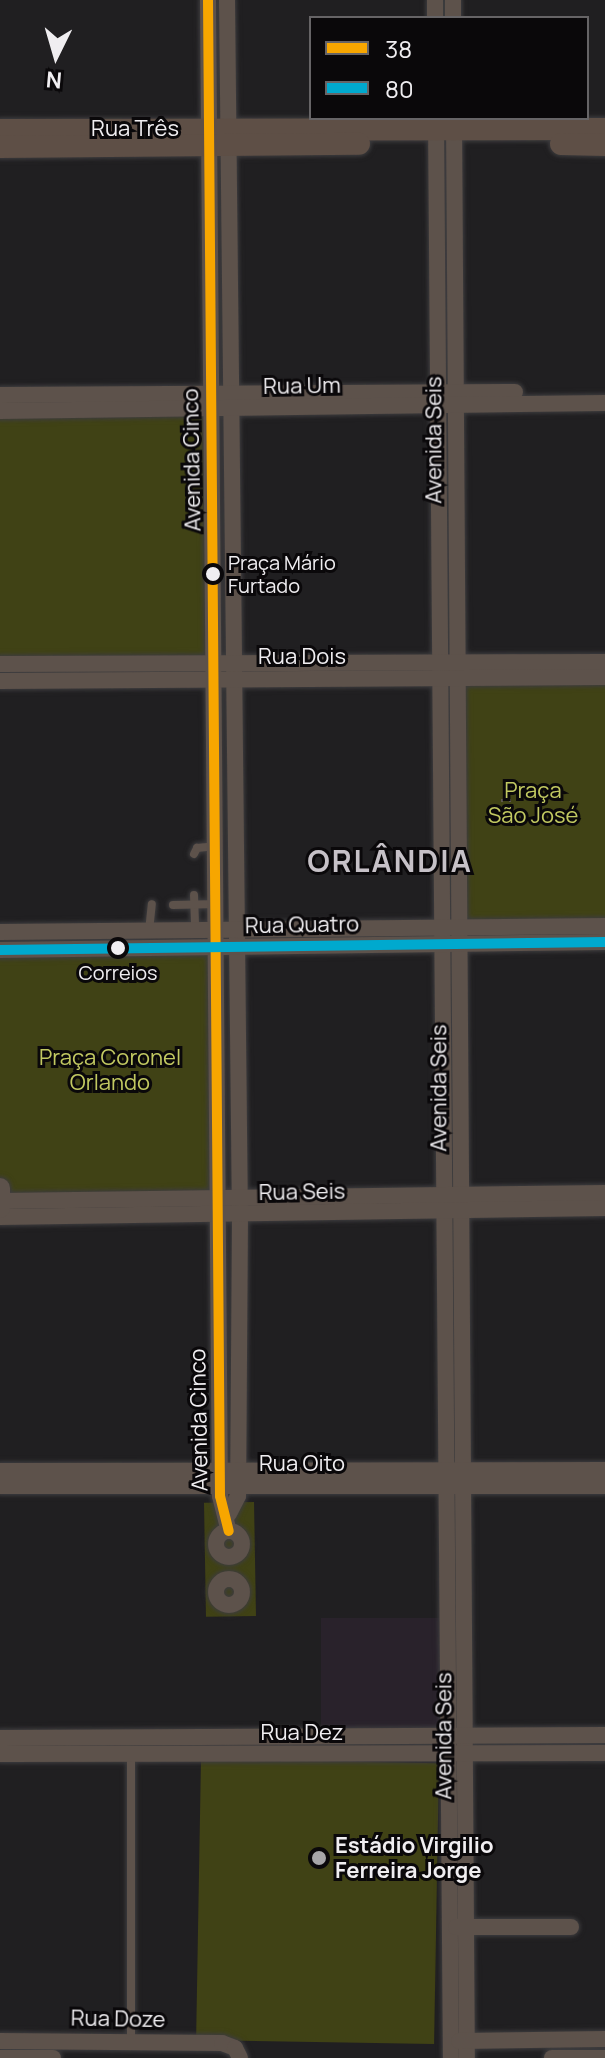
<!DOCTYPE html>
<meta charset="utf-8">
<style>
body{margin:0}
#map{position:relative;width:605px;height:2058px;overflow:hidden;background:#201f21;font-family:Manrope,sans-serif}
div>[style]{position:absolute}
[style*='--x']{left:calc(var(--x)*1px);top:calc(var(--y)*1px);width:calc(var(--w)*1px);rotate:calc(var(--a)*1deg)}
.built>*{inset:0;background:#29222b;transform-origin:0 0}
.green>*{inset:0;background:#404215;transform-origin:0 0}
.path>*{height:3px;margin-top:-1.5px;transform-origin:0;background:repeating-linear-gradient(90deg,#605853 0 2px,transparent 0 8px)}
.roads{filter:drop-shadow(0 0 2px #3d3c3e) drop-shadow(0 0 2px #3d3c3e)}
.service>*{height:8px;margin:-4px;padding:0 4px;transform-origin:4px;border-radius:4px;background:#5d524b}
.minor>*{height:16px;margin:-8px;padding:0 8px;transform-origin:8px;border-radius:8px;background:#5d524b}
.minor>.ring{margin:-8px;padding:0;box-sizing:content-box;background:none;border:16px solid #5d524b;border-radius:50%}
.tertiary>*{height:20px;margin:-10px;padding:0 10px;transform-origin:10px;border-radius:10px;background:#5d524b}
.secondary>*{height:22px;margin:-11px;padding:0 11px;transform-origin:11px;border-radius:11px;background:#5e4f46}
.bus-1>*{height:10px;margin:-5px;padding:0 5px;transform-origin:5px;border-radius:5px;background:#f7a600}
.bus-2>*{height:10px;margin:-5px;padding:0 5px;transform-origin:5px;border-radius:5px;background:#00a9ce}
.dots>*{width:22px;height:22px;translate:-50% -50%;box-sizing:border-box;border:4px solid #0a080a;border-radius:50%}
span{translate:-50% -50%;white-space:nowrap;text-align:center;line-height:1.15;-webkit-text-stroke:6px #0a080a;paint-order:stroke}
.bus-label{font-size:20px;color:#f0eef1}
.left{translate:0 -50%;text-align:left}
.street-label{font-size:22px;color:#f0eef1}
.park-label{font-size:22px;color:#c2c961}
.poi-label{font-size:22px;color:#f0eef1;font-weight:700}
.district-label{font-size:30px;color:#c6c1c7;font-weight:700;letter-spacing:2px}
.legend{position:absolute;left:309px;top:16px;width:280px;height:104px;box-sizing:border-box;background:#0a080a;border:2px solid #666466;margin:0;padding:10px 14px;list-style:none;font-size:24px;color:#f0eef1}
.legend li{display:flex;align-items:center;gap:16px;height:40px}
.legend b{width:40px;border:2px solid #666466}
.north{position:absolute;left:16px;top:16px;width:80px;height:80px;-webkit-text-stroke:6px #0a080a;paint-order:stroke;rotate:185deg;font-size:22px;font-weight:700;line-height:32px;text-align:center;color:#f0eef1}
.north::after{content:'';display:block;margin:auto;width:28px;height:36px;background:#f0eef1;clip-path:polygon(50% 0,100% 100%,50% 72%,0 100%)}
</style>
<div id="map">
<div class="built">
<div style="left:448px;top:1618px;width:118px;height:127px;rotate:90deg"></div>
</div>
<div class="green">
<div style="left:0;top:411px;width:213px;height:253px"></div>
<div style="left:605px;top:677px;width:249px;height:146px;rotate:90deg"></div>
<div style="left:219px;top:948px;width:250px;height:219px;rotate:90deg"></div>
<div style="left:254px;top:1502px;width:114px;height:50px;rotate:89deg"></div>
<div style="left:201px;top:1759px;width:238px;height:281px;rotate:1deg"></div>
</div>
<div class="path">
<div style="--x:501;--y:800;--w:10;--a:0"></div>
</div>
<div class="roads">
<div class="service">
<div style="--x:194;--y:854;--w:7;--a:-63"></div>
<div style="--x:197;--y:848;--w:20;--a:-6"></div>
<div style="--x:194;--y:895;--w:35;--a:88"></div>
<div style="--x:173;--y:905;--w:45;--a:-1.3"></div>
<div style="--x:149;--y:931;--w:27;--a:-84"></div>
<div style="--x:131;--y:1755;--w:286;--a:90"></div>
</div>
<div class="minor">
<div style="--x:208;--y:0;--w:1496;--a:89.54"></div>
<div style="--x:220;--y:1496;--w:36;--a:76"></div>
<div style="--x:227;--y:0;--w:1216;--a:89.39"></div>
<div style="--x:240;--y:1216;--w:280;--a:90.4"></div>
<div style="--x:238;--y:1496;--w:20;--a:117"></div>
<div style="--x:435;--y:0;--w:18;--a:90"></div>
<div style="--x:453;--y:0;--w:18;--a:90"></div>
<div style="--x:436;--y:118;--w:1940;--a:89.56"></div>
<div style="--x:454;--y:118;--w:1940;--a:89.62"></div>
<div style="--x:0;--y:395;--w:515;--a:-0.33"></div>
<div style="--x:0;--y:411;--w:605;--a:-0.76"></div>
<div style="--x:0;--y:664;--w:605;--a:-0.19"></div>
<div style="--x:0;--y:681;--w:605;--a:-0.38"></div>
<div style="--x:0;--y:932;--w:605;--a:-0.57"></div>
<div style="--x:0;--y:950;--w:605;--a:-0.76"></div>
<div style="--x:0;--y:1201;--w:605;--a:-0.76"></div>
<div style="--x:0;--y:1217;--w:605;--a:-0.85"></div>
<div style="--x:0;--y:1471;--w:605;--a:-0.09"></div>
<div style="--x:0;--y:1486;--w:605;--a:0"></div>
<div class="ring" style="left:216px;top:1531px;width:10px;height:10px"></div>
<div class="ring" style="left:216px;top:1579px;width:10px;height:10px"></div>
<div style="--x:0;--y:1738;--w:605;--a:-0.28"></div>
<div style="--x:0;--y:1754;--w:605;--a:-0.09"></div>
<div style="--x:456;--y:1927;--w:115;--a:0"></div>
<div style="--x:0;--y:2041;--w:222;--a:0.5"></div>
<div style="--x:222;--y:2043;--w:14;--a:21"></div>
<div style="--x:235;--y:2048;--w:11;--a:63"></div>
<div style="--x:459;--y:2041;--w:146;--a:-0.8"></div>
<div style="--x:0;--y:2058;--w:53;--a:0"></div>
<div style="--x:552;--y:2058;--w:53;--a:0"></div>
</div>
<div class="tertiary">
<div style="--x:0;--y:1188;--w:20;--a:90"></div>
</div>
<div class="secondary">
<div style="--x:0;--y:130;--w:605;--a:-0.09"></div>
<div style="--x:561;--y:144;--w:44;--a:1.3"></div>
<div style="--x:0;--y:147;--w:359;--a:-0.5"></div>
</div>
</div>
<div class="bus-1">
<div style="--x:208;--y:0;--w:1496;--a:89.54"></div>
<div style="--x:220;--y:1496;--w:36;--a:76"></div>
</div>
<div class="bus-2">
<div style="--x:0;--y:950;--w:605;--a:-0.76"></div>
</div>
<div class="dots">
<div style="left:213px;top:574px;background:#f0eef1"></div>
<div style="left:118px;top:948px;background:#f0eef1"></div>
<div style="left:319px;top:1858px;background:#a7a6a8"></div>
</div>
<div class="bus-label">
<span class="left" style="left:228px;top:574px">Praça Mário<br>Furtado</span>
<span style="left:118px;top:972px">Correios</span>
</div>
<div class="street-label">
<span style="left:135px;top:129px">Rua Três</span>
<span style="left:302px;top:386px;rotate:-1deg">Rua Um</span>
<span style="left:434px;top:440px;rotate:-90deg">Avenida Seis</span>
<span style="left:192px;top:460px;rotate:-91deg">Avenida Cinco</span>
<span style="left:302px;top:657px">Rua Dois</span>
<span style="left:302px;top:925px;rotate:-1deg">Rua Quatro</span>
<span style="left:439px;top:1088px;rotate:-90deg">Avenida Seis</span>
<span style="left:302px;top:1192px;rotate:-1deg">Rua Seis</span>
<span style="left:199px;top:1420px;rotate:-91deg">Avenida Cinco</span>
<span style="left:302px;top:1464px">Rua Oito</span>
<span style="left:302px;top:1733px">Rua Dez</span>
<span style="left:444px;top:1736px;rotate:-90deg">Avenida Seis</span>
<span style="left:118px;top:2019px;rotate:1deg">Rua Doze</span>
</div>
<div class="park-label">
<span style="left:533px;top:803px">Praça<br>São José</span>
<span style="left:110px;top:1070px">Praça Coronel<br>Orlando</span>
</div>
<div class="poi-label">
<span class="left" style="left:335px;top:1858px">Estádio Virgilio<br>Ferreira Jorge</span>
</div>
<div class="district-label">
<span style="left:390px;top:861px">ORLÂNDIA</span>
</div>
<ul class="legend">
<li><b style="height:10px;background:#f7a600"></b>38</li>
<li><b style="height:10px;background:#00a9ce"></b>80</li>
</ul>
<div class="north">N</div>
</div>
